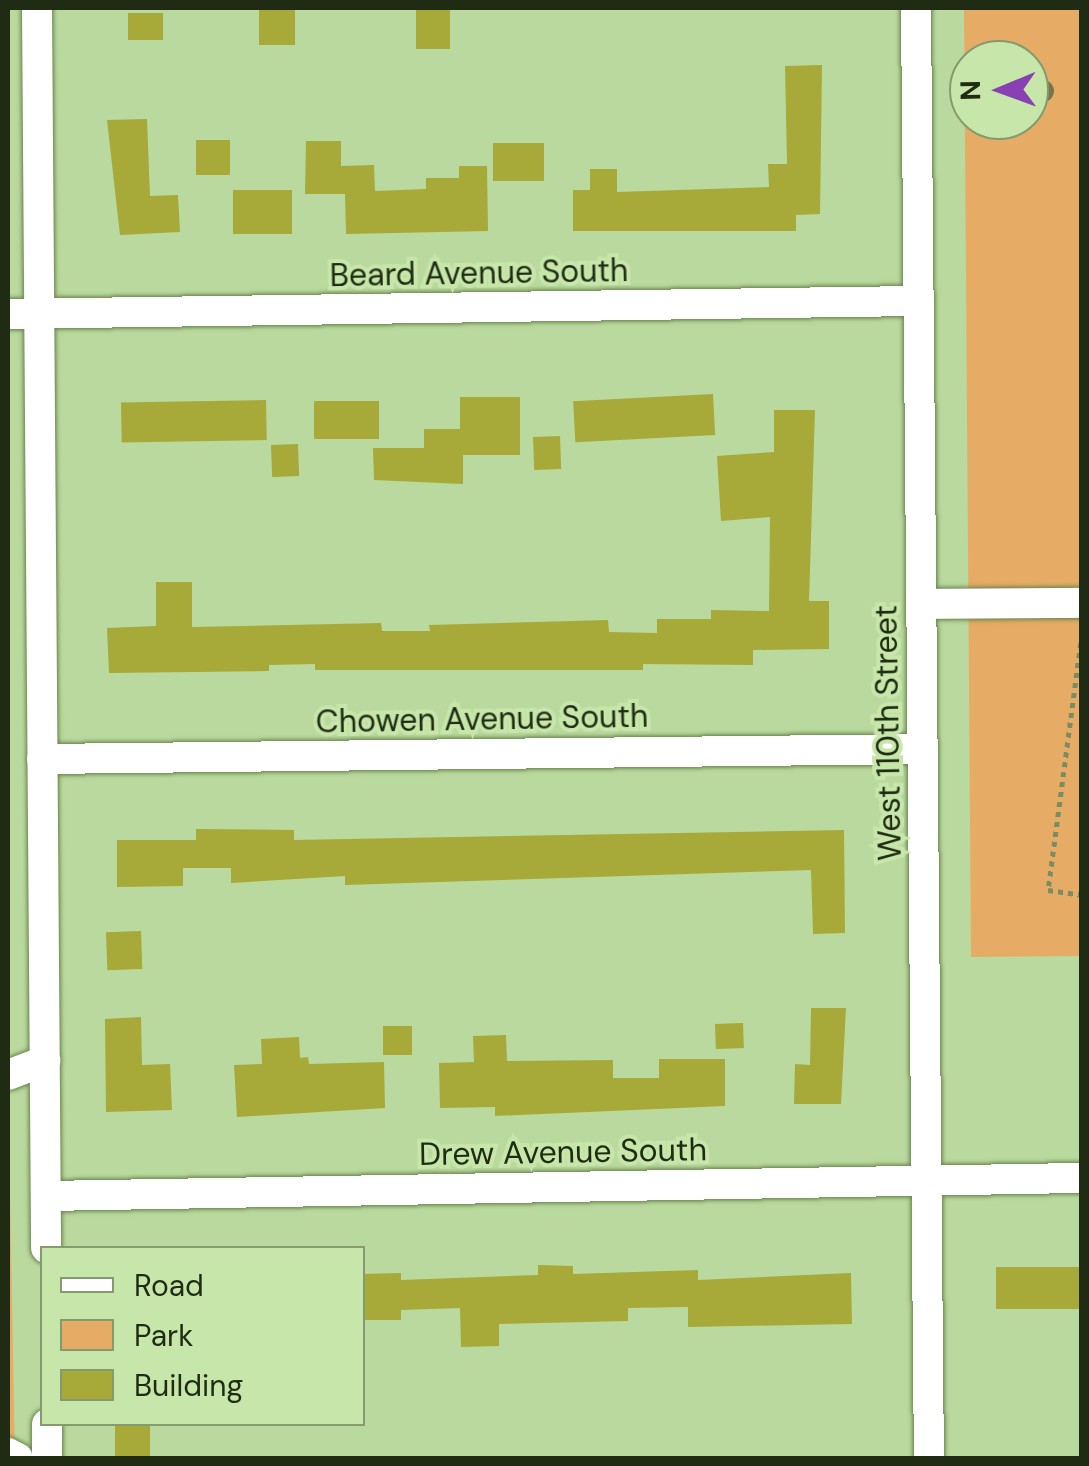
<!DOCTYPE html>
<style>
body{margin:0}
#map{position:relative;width:1089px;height:1466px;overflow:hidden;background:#bad99e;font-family:"DM Sans",sans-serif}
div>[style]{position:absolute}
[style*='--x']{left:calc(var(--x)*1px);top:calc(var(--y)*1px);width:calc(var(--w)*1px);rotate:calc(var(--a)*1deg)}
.green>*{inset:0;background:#e6ac65}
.building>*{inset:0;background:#a7a939;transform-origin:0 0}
.path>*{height:5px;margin-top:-2.5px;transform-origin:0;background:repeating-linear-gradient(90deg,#788e62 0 5px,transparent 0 10px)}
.roads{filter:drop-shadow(0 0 2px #69844d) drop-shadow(0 0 2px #69844d)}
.minor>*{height:30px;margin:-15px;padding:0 15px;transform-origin:15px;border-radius:15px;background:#fff}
.trees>*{width:22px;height:22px;margin:-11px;border-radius:50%;background:#767547}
span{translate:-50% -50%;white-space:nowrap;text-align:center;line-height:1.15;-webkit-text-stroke:8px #c7e6aa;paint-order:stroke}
.street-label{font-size:32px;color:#1f2b13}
.frame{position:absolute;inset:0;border:10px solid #1f2b13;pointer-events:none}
.legend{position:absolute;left:40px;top:1246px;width:325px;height:180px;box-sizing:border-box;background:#c7e6aa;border:2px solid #849b6e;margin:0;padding:12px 18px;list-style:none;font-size:30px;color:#1f2b13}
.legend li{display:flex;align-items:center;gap:20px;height:50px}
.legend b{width:50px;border:2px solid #849b6e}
.north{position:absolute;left:949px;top:40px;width:100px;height:100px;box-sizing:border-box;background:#c7e6aa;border:2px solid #849b6e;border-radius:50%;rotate:269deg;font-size:28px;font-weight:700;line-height:40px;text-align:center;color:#1f2b13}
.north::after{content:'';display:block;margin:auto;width:35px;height:45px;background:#8840b3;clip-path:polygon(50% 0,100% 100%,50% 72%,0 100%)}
</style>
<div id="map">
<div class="green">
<div style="clip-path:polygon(evenodd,964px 8px,1081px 8px,1081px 956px,971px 957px,964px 8px,969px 60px,1029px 60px,1029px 120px,969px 120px,969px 60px)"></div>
<div style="clip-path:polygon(8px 1089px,15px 1458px,8px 1458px)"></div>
</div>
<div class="building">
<div style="left:259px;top:8px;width:36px;height:37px"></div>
<div style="left:416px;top:8px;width:34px;height:41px"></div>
<div style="left:128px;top:13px;width:35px;height:27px"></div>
<div style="clip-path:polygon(822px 65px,820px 214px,796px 215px,796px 231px,573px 231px,573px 190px,590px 190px,590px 169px,617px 169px,617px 192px,769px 187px,768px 164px,787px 164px,785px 66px)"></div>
<div style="clip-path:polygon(147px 119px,150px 196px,178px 195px,180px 232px,120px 235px,107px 120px)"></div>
<div style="left:230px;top:140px;width:35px;height:34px;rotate:90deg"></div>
<div style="clip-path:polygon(306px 141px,341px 141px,341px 166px,374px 165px,375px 191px,426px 189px,426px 178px,459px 178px,459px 166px,487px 166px,488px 231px,346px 234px,345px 194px,305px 194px)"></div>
<div style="left:493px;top:143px;width:51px;height:38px"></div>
<div style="left:233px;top:190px;width:59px;height:44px"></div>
<div style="left:713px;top:394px;width:41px;height:140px;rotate:87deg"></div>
<div style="clip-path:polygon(460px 397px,520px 397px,520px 455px,463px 455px,463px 484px,374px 480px,373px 448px,424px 448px,424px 429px,460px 429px)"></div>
<div style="left:266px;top:400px;width:40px;height:145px;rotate:89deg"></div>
<div style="left:314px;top:401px;width:65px;height:38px"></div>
<div style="clip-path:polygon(774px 410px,815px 410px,809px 601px,829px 601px,829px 649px,753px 650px,753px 665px,643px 664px,643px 670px,315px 670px,315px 664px,269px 665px,269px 671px,109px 673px,107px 628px,156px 626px,156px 582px,192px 582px,192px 627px,381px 623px,382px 631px,430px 631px,429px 625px,608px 620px,609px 632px,657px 633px,657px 619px,711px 619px,711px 610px,769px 611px,770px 517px,721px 521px,717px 456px,774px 452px)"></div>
<div style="left:560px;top:436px;width:33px;height:27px;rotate:88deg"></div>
<div style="left:298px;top:444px;width:32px;height:27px;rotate:88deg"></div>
<div style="clip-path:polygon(196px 829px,294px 830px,294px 840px,844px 830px,845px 933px,813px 934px,811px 870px,345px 885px,345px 876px,231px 883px,231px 868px,183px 868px,183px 886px,117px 887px,117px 840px,196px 840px)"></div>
<div style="left:141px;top:931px;width:38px;height:35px;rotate:88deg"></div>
<div style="clip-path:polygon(811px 1008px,846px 1008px,841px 1104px,794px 1104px,795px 1064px,810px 1065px)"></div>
<div style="clip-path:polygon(141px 1017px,142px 1065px,170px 1064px,172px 1110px,106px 1112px,105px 1019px)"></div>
<div style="left:743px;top:1023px;width:25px;height:28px;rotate:88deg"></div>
<div style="left:383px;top:1026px;width:29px;height:29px"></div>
<div style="clip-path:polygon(506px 1035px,507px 1061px,613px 1060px,613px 1078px,659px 1078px,659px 1059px,725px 1059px,725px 1106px,495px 1116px,495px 1107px,440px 1108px,439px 1063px,474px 1062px,473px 1036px)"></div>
<div style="clip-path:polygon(299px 1037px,300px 1058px,308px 1057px,309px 1064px,384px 1062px,385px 1108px,237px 1117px,234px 1065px,262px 1064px,261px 1039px)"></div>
<div style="clip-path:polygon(538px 1265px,573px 1266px,573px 1274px,698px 1270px,698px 1280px,851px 1273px,852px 1324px,688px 1327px,688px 1307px,628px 1308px,628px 1321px,499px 1324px,499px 1346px,461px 1347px,460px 1308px,401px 1310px,401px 1320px,362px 1320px,362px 1274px,401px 1273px,401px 1280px,538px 1275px)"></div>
<div style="left:1082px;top:1267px;width:42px;height:86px;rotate:90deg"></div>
<div style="left:115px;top:1424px;width:35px;height:32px"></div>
</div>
<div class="path">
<div style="--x:1082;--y:633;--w:259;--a:97.5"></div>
<div style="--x:1048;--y:890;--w:34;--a:8"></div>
</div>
<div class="roads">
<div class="minor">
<div style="--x:37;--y:8;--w:1240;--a:89.58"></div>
<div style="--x:916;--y:8;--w:1450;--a:89.49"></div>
<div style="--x:8;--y:314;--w:911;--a:-0.82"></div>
<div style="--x:922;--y:604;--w:160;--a:-0.4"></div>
<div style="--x:42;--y:759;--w:881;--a:-0.65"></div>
<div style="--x:8;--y:1075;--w:40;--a:-21"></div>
<div style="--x:46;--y:1196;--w:1036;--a:-1"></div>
<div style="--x:47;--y:1424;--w:34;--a:90"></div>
<div style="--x:8;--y:1453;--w:11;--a:27"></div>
</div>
</div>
<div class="trees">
<div style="left:1043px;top:91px"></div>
</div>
<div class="street-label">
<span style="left:479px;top:273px;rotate:-1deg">Beard Avenue South</span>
<span style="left:482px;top:719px;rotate:-1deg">Chowen Avenue South</span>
<span style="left:888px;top:733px;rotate:-91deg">West 110th Street</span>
<span style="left:563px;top:1152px;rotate:-1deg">Drew Avenue South</span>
</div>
<div class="frame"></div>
<ul class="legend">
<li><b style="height:12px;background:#fff"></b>Road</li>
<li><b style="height:28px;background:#e6ac65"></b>Park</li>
<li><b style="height:28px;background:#a7a939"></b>Building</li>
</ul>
<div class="north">N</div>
</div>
